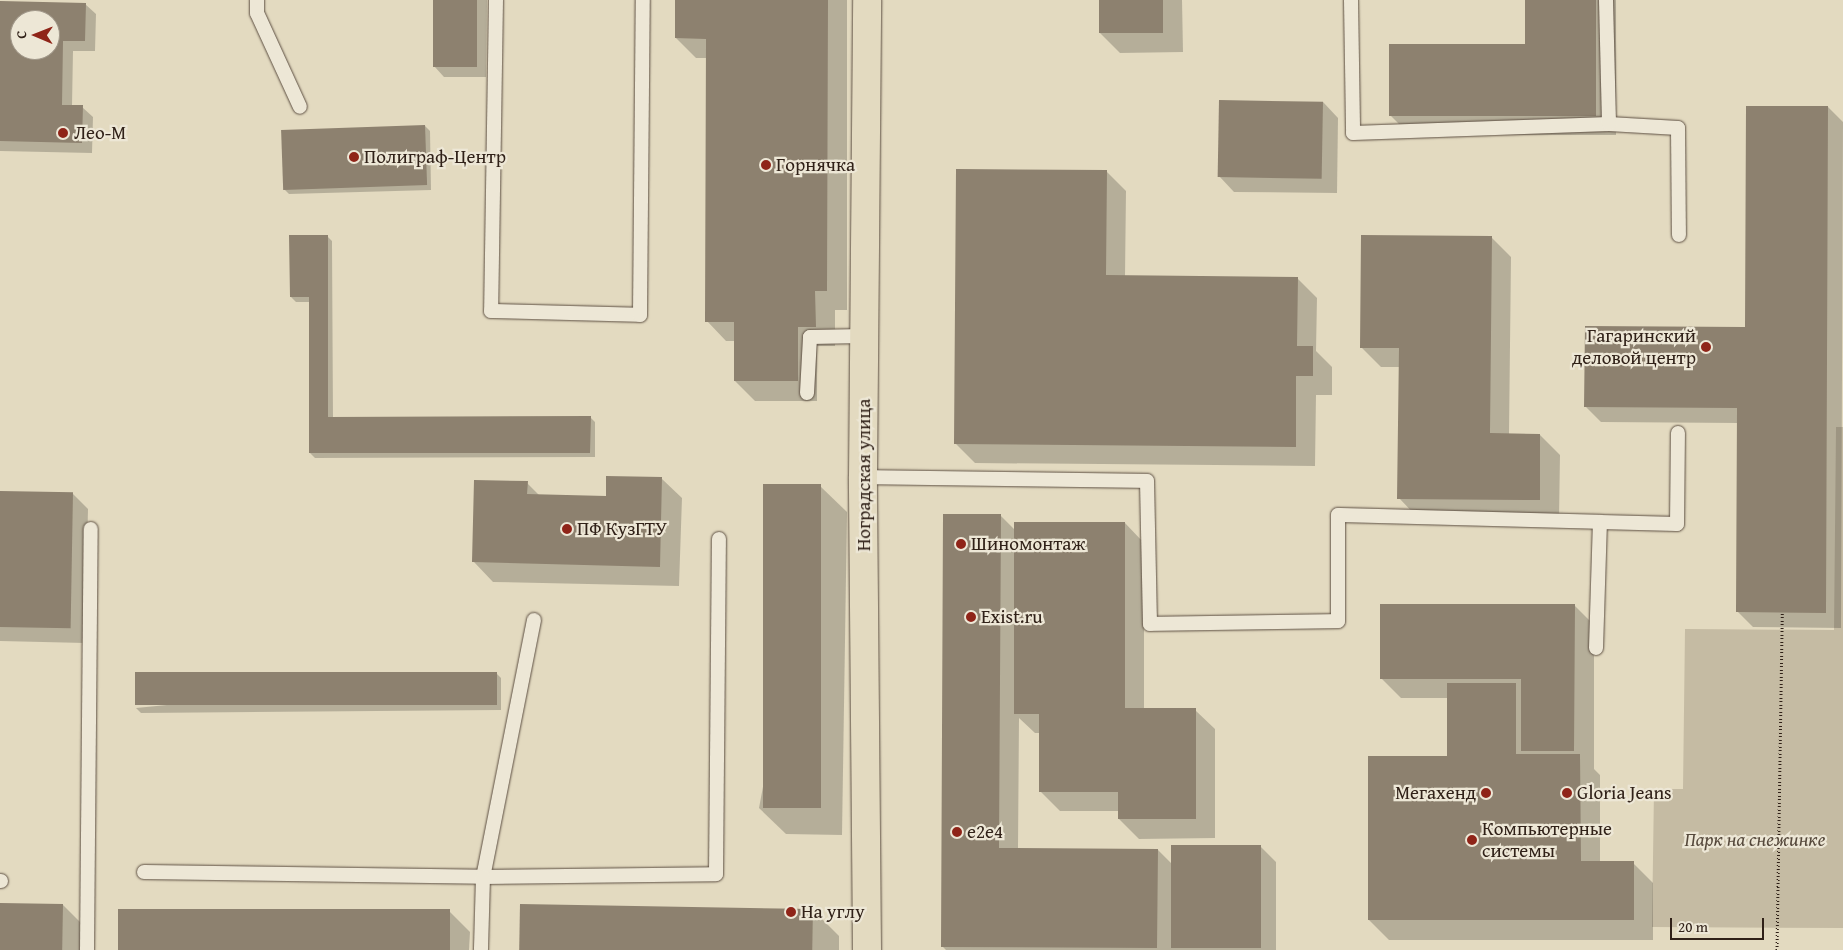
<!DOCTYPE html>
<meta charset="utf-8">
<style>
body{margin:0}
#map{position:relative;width:1843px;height:950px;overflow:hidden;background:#e3dac0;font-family:"Gentium Book Plus",serif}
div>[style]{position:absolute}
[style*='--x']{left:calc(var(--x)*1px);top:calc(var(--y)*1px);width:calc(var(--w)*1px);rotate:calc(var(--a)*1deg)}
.green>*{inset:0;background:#c5bba3}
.shadow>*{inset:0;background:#0003}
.building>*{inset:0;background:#8d816f;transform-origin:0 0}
.path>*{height:3px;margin-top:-1.5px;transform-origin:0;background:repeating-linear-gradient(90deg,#302118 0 1px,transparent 0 3.5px)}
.roads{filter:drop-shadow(0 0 1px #5d4f42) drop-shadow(0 0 1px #5d4f42)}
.service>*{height:14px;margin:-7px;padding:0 7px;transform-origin:7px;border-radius:7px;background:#ede7d6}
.primary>*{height:28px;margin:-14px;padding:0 14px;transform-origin:14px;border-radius:14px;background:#e3dac0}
.dots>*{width:14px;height:14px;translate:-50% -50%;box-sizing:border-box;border:2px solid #ede7d6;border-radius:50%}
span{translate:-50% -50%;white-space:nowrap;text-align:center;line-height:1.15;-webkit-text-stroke:4.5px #ede7d6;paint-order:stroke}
.poi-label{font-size:19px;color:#302118}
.left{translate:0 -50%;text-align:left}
.right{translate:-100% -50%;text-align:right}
.street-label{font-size:19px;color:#302118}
.park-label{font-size:19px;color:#55483b;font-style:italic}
.north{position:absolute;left:10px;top:10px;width:50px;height:50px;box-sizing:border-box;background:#ede7d6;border:1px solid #a1988a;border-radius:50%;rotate:271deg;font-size:14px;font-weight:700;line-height:20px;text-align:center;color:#302118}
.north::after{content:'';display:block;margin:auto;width:18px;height:22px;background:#8f2418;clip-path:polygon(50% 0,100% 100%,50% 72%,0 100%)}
.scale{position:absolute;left:1670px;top:918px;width:94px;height:22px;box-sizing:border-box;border:2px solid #302118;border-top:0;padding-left:6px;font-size:15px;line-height:18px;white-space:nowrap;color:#302118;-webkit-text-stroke:4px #ede7d6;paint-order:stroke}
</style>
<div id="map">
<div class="green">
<div style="clip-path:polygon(1836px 427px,1843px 427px,1843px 928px,1652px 927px,1654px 789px,1683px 789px,1685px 629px,1834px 630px)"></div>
</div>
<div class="shadow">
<div style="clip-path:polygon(435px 0,487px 0,486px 77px,444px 77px,434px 66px)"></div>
<div style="clip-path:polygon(676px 0,847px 0,847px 310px,835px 310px,835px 346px,817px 346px,817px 401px,755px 401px,735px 381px,735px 341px,726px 341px,707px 321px,707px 58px,696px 58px,676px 38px)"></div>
<div style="clip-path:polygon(1100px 0,1182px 0,1183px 52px,1120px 53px,1100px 33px)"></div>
<div style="clip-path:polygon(1527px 0,1616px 0,1616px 135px,1410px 135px,1390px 115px,1526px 45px)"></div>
<div style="clip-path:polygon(evenodd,0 2px,85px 4px,96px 14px,95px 51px,73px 51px,72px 106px,82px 107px,93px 117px,92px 153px,0 151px,0 2px,20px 20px,50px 20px,50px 50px,20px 50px,20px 20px)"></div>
<div style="clip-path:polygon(1323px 102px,1338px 118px,1337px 193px,1234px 192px,1219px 176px)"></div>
<div style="clip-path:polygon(1828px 107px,1843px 122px,1841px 628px,1753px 627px,1738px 612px,1738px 423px,1601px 422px,1586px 407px,1746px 328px)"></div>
<div style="clip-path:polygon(425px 126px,430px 131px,431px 190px,289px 194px,284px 189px)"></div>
<div style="clip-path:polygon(1106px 171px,1126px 191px,1125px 277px,1297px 278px,1317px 298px,1316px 351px,1332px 367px,1332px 395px,1316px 395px,1315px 466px,975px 463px,955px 443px)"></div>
<div style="clip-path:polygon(327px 236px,332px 241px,333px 418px,590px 417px,595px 422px,595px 457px,315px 458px,310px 453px,310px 302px,296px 302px,291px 297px)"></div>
<div style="clip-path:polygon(1491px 237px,1511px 257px,1509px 434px,1540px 435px,1560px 455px,1559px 519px,1418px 518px,1399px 498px,1400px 367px,1381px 367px,1361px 347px)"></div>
<div style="clip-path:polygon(662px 479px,682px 498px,679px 586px,493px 582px,474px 562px,527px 483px,539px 495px,607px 497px)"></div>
<div style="clip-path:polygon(820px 486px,847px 512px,842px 835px,786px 834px,759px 808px)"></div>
<div style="clip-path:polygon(0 492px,73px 494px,88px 509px,85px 643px,0 641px)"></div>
<div style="clip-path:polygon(1000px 515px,1015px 530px,1125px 523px,1144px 543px,1144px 710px,1195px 710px,1215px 729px,1215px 838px,1139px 839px,1119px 819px,1119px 811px,1060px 811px,1040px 791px,1040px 733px,1035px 733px,1019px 718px,1018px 849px,1158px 850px,1172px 864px,1260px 846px,1276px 862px,1276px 950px,946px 950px,942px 946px)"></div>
<div style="clip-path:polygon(1574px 605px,1594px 625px,1594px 769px,1600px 775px,1600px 863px,1633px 863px,1653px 883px,1653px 940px,1389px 940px,1369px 920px,1449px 757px,1448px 698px,1401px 698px,1381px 678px)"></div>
<div style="clip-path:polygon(496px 673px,501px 678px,501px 710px,141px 713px,136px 708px)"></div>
<div style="clip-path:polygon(0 905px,63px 905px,83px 925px,83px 950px,0 950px)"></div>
<div style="clip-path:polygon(812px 909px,839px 936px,839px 950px,521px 950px)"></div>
<div style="clip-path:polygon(450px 912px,470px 932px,469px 950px,119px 950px)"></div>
</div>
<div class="building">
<div style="left:433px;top:0;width:44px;height:67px"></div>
<div style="clip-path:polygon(675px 0,828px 0,827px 291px,815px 291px,816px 327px,798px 327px,798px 381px,734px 381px,734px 322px,705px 322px,706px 39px,675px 38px)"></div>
<div style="left:1099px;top:0;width:64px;height:33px"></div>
<div style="clip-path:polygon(1525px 0,1596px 0,1596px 116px,1389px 116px,1389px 44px,1525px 44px)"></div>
<div style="clip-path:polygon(evenodd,0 1px,86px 3px,85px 41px,63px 41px,62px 105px,83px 105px,82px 143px,0 141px,0 1px,20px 20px,50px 20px,50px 50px,20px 50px,20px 20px)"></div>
<div style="left:1219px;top:100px;width:104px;height:77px;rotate:1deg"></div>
<div style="clip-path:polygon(1746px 106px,1828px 106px,1826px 613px,1736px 612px,1737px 408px,1584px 407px,1585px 326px,1745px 327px)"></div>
<div style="left:425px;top:125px;width:60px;height:144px;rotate:88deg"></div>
<div style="clip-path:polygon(956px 169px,1107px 170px,1106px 275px,1298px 277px,1297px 346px,1313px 346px,1313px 376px,1296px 376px,1296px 447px,954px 444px)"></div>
<div style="clip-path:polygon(289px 235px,328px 235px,328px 417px,591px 416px,590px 453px,309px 453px,309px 297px,290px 297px)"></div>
<div style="clip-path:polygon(1361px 235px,1492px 236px,1490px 433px,1540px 434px,1540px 500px,1397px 499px,1399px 348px,1360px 348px)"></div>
<div style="clip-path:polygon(606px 476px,662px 477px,660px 567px,472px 562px,474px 480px,528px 481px,527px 494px,606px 496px)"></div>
<div style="left:763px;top:484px;width:58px;height:324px"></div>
<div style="left:0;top:491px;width:73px;height:136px;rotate:1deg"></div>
<div style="clip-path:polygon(943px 514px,1001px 514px,999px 848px,1158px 849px,1157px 948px,941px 947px)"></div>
<div style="clip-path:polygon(1014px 522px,1125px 522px,1125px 708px,1196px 708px,1196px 819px,1118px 819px,1118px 792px,1039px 792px,1039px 714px,1014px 714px)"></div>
<div style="clip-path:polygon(1380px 604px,1575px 604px,1574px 751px,1521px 751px,1521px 679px,1380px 679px)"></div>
<div style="left:497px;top:672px;width:33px;height:362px;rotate:90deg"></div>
<div style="clip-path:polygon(1447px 683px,1516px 683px,1516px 754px,1580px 754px,1581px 861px,1634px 861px,1634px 920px,1368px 920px,1368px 756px,1447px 756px)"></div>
<div style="left:1171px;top:845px;width:90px;height:103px"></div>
<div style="left:0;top:903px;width:63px;height:47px;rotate:1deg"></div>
<div style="left:520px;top:904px;width:293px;height:46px;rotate:1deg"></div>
<div style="left:118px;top:909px;width:332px;height:41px"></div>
</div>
<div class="path">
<div style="--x:1777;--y:950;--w:337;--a:-89.1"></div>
</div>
<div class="roads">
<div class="service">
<div style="--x:257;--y:0;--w:13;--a:90"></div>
<div style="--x:257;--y:13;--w:103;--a:65.4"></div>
<div style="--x:496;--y:0;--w:311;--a:90.9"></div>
<div style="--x:491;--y:311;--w:149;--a:1.5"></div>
<div style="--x:640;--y:315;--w:315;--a:-89.5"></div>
<div style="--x:1351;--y:0;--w:133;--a:89.1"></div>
<div style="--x:1353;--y:133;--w:256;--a:-2"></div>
<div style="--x:1609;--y:124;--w:69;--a:3.3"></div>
<div style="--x:1678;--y:128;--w:107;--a:89.5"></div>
<div style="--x:1606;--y:0;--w:124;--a:88.6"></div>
<div style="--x:807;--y:393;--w:56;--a:-86.9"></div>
<div style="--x:810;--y:337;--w:54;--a:-1.1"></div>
<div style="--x:863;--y:477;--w:284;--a:0.8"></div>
<div style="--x:1147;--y:481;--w:143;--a:88.8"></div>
<div style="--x:1150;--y:624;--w:188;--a:-0.9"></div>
<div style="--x:1338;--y:621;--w:106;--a:-90"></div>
<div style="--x:1338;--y:515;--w:262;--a:1.5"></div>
<div style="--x:534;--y:620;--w:262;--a:101.2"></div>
<div style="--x:483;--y:877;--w:233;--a:-0.7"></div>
<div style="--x:716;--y:874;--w:335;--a:-89.5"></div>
<div style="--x:1596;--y:648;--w:126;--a:-88.2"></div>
<div style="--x:1600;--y:522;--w:77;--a:1.5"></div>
<div style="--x:1677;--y:524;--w:91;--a:-89.4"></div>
<div style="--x:144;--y:872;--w:339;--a:0.8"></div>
<div style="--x:483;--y:877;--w:73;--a:91.6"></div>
<div style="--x:0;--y:881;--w:1;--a:0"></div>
<div style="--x:87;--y:950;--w:421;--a:-89.5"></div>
</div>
<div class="primary">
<div style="--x:867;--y:950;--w:473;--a:-90.5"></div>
<div style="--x:863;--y:477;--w:477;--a:-89.5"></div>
</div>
</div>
<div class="dots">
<div style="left:63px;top:133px;background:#8f2418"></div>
<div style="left:354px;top:157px;background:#8f2418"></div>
<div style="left:766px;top:165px;background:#8f2418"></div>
<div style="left:1706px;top:347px;background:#8f2418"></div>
<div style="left:567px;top:529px;background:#8f2418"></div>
<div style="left:961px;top:544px;background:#8f2418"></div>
<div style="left:971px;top:617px;background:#8f2418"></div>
<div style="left:1486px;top:793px;background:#8f2418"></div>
<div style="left:1567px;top:793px;background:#8f2418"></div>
<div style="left:957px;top:832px;background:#8f2418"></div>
<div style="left:1472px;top:840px;background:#8f2418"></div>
<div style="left:791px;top:912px;background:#8f2418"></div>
</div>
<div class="poi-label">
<span class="left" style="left:74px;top:133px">Лео-М</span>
<span class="left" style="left:364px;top:157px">Полиграф-Центр</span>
<span class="left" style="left:776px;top:165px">Горнячка</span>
<span class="right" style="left:1696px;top:347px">Гагаринский<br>деловой центр</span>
<span class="left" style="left:577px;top:529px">ПФ КузГТУ</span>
<span class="left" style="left:971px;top:544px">Шиномонтаж</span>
<span class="left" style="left:981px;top:617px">Exist.ru</span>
<span class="right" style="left:1476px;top:793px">Мегахенд</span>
<span class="left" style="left:1577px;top:793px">Gloria Jeans</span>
<span class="left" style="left:1482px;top:840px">Компьютерные<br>системы</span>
<span class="left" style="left:967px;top:832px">e2e4</span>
<span class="left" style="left:801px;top:912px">На углу</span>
</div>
<div class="street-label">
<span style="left:864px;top:475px;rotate:-90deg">Ноградская улица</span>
</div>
<div class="park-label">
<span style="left:1755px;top:840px">Парк на снежинке</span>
</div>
<div class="north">С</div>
<div class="scale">20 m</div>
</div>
